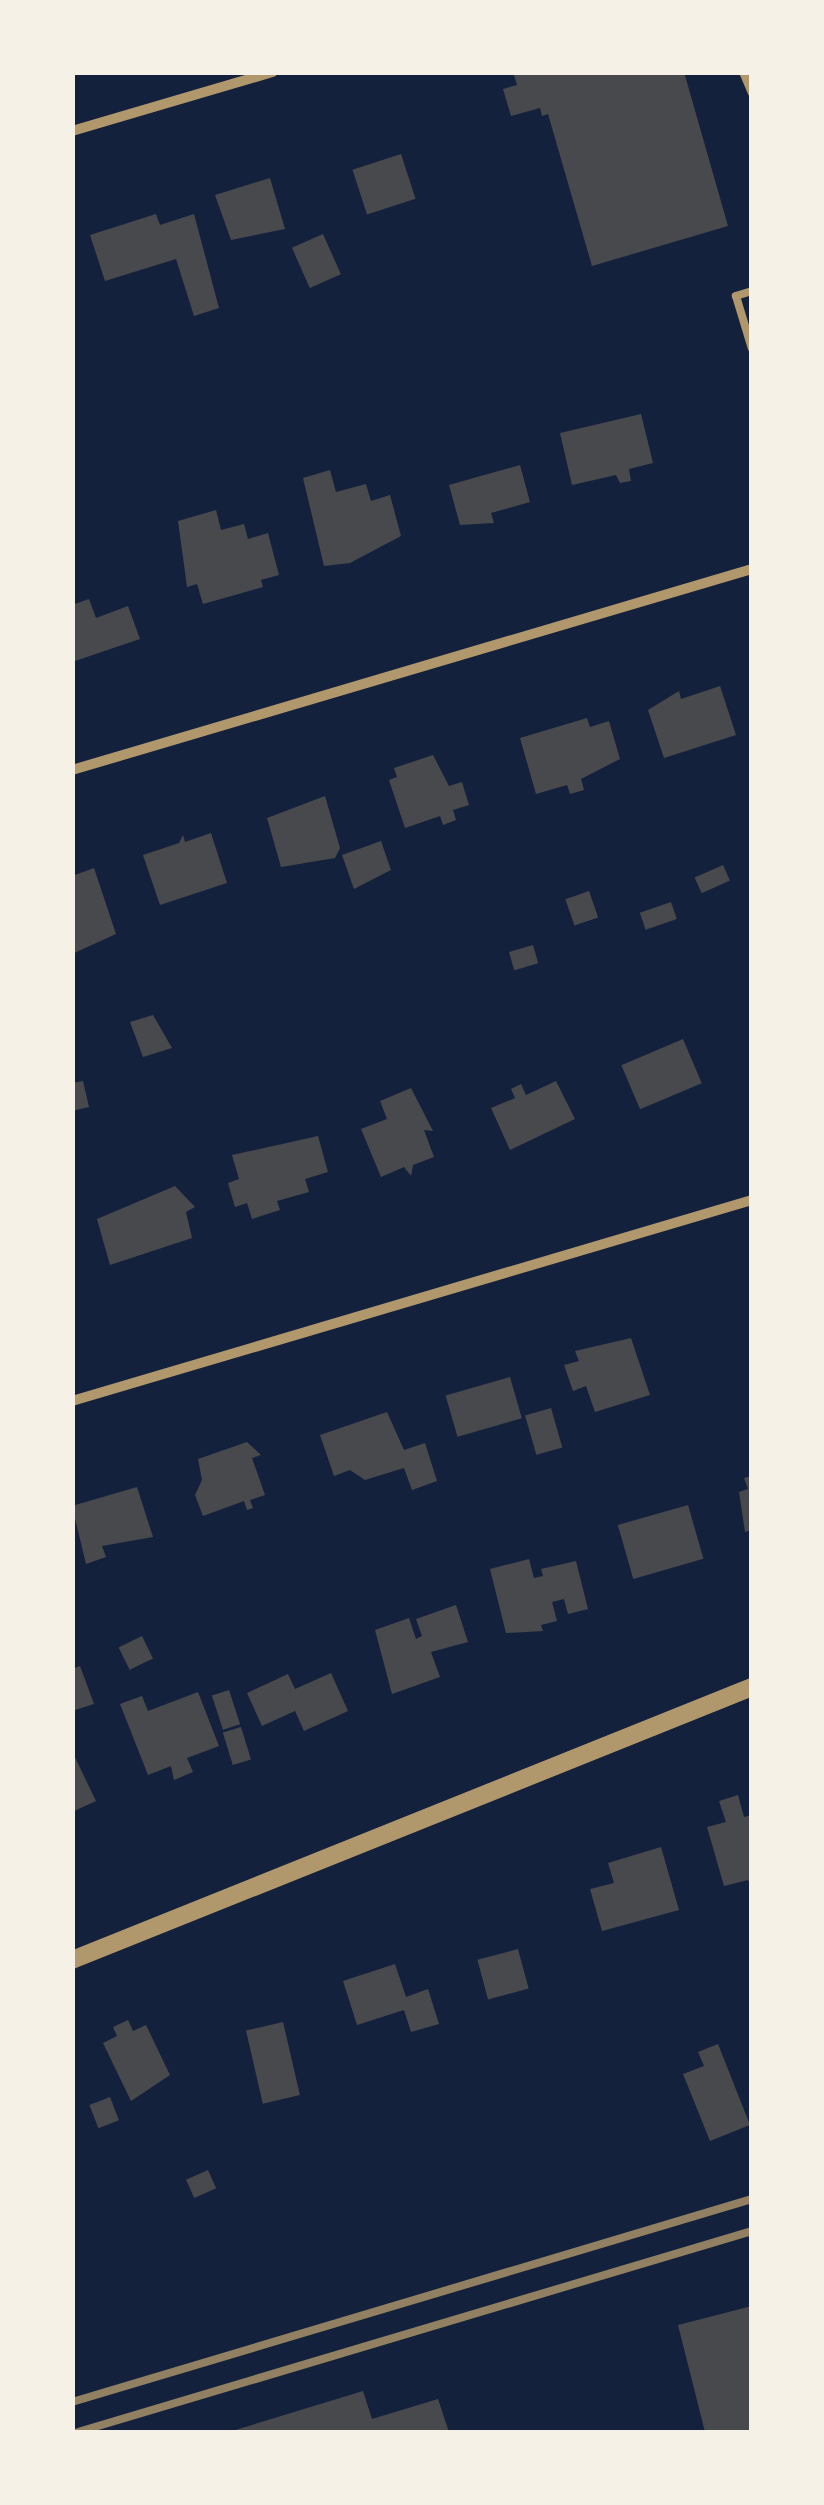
<!DOCTYPE html>
<style>
body{margin:0}
#map{position:relative;width:824px;height:2505px;overflow:hidden;background:#14213d;font-family:"IBM Plex Sans",sans-serif}
div>[style]{position:absolute}
.building>*{inset:0;background:#48494c;transform-origin:0 0}
.service>*{height:8px;margin:-4px;padding:0 4px;transform-origin:4px;border-radius:4px;background:#b1986c}
.minor>*{height:10px;margin:-5px;padding:0 5px;transform-origin:5px;border-radius:5px;background:#b1986c}
.tertiary>*{height:18px;margin:-9px;padding:0 9px;transform-origin:9px;border-radius:9px;background:#b1986c}
.rail>*{height:8px;margin:-4px;padding:0 4px;transform-origin:4px;border-radius:4px;background:#918062}
span{translate:-50% -50%;white-space:nowrap;text-align:center;line-height:1.15;-webkit-text-stroke:10px #f6f1e7;paint-order:stroke}
.frame{position:absolute;inset:0;border:75px solid #f6f1e7;pointer-events:none}
</style>
<div id="map">
<div class="building">
<div style="clip-path:polygon(513px 72px,684px 72px,728px 226px,592px 266px,548px 114px,542px 116px,540px 108px,511px 116px,503px 89px,517px 85px)"></div>
<div style="left:401px;top:154px;width:47px;height:51px;rotate:72deg"></div>
<div style="clip-path:polygon(270px 178px,285px 229px,231px 240px,215px 195px)"></div>
<div style="clip-path:polygon(156px 214px,160px 225px,194px 214px,219px 308px,194px 316px,176px 259px,105px 281px,90px 235px)"></div>
<div style="left:323px;top:234px;width:44px;height:34px;rotate:66deg"></div>
<div style="clip-path:polygon(641px 414px,653px 463px,629px 469px,631px 481px,620px 483px,616px 475px,572px 485px,560px 433px)"></div>
<div style="clip-path:polygon(520px 465px,530px 502px,491px 513px,494px 523px,460px 525px,449px 485px)"></div>
<div style="clip-path:polygon(330px 470px,336px 492px,366px 484px,371px 501px,390px 495px,401px 536px,350px 563px,324px 566px,303px 478px)"></div>
<div style="clip-path:polygon(216px 510px,221px 530px,244px 524px,248px 539px,268px 533px,279px 575px,261px 580px,263px 587px,203px 604px,197px 584px,187px 587px,178px 521px)"></div>
<div style="clip-path:polygon(89px 599px,96px 618px,128px 606px,140px 639px,72px 662px,72px 605px)"></div>
<div style="clip-path:polygon(720px 686px,736px 735px,664px 758px,648px 710px,679px 691px,681px 699px)"></div>
<div style="clip-path:polygon(587px 718px,590px 727px,609px 721px,620px 759px,581px 779px,584px 790px,570px 794px,567px 785px,536px 794px,520px 738px)"></div>
<div style="clip-path:polygon(433px 755px,449px 786px,462px 782px,469px 805px,453px 810px,456px 820px,443px 825px,440px 816px,405px 828px,389px 780px,397px 777px,394px 768px)"></div>
<div style="clip-path:polygon(325px 796px,340px 848px,335px 858px,281px 867px,267px 818px)"></div>
<div style="clip-path:polygon(211px 833px,227px 883px,160px 905px,143px 855px,179px 843px,183px 835px,185px 842px)"></div>
<div style="clip-path:polygon(381px 841px,391px 870px,354px 889px,342px 855px)"></div>
<div style="left:723px;top:865px;width:17px;height:31px;rotate:66deg"></div>
<div style="clip-path:polygon(94px 868px,116px 934px,72px 954px,72px 876px)"></div>
<div style="left:589px;top:891px;width:28px;height:25px;rotate:71deg"></div>
<div style="left:671px;top:902px;width:18px;height:33px;rotate:71deg"></div>
<div style="left:533px;top:945px;width:19px;height:25px;rotate:74deg"></div>
<div style="clip-path:polygon(153px 1015px,172px 1048px,143px 1057px,130px 1022px)"></div>
<div style="left:683px;top:1039px;width:48px;height:67px;rotate:67deg"></div>
<div style="clip-path:polygon(83px 1081px,89px 1107px,72px 1111px,72px 1083px)"></div>
<div style="clip-path:polygon(556px 1081px,575px 1119px,510px 1150px,491px 1108px,515px 1098px,511px 1089px,521px 1084px,526px 1095px)"></div>
<div style="clip-path:polygon(411px 1088px,433px 1131px,424px 1130px,434px 1157px,413px 1165px,411px 1176px,404px 1167px,381px 1177px,361px 1129px,387px 1119px,380px 1101px)"></div>
<div style="clip-path:polygon(318px 1136px,328px 1172px,305px 1179px,309px 1192px,277px 1201px,280px 1210px,252px 1219px,247px 1203px,235px 1207px,228px 1183px,239px 1179px,232px 1155px)"></div>
<div style="clip-path:polygon(175px 1186px,195px 1207px,186px 1212px,192px 1238px,110px 1265px,97px 1219px)"></div>
<div style="clip-path:polygon(631px 1338px,650px 1395px,595px 1412px,586px 1386px,573px 1391px,564px 1365px,579px 1361px,575px 1351px)"></div>
<div style="left:510px;top:1377px;width:43px;height:67px;rotate:74deg"></div>
<div style="left:551px;top:1408px;width:41px;height:27px;rotate:74deg"></div>
<div style="clip-path:polygon(387px 1412px,404px 1450px,425px 1443px,437px 1481px,412px 1490px,404px 1468px,365px 1480px,350px 1470px,334px 1476px,320px 1435px)"></div>
<div style="clip-path:polygon(247px 1442px,261px 1455px,252px 1458px,265px 1495px,250px 1500px,253px 1508px,247px 1510px,244px 1501px,203px 1516px,195px 1495px,202px 1480px,198px 1459px)"></div>
<div style="clip-path:polygon(752px 1476px,752px 1530px,745px 1532px,739px 1492px,748px 1489px,744px 1478px)"></div>
<div style="clip-path:polygon(137px 1487px,153px 1537px,102px 1546px,106px 1557px,86px 1564px,72px 1506px)"></div>
<div style="left:688px;top:1505px;width:56px;height:73px;rotate:74deg"></div>
<div style="clip-path:polygon(529px 1559px,534px 1578px,543px 1576px,541px 1569px,576px 1561px,588px 1609px,568px 1614px,564px 1599px,552px 1602px,557px 1621px,541px 1625px,543px 1631px,506px 1633px,490px 1569px)"></div>
<div style="clip-path:polygon(456px 1605px,468px 1642px,431px 1652px,440px 1677px,392px 1694px,375px 1630px,409px 1618px,416px 1639px,422px 1636px,416px 1619px)"></div>
<div style="left:142px;top:1636px;width:25px;height:26px;rotate:64deg"></div>
<div style="clip-path:polygon(80px 1666px,94px 1704px,72px 1711px,72px 1669px)"></div>
<div style="clip-path:polygon(331px 1673px,348px 1711px,304px 1731px,295px 1711px,262px 1726px,247px 1693px,288px 1674px,295px 1689px)"></div>
<div style="left:229px;top:1690px;width:36px;height:18px;rotate:72deg"></div>
<div style="clip-path:polygon(198px 1692px,219px 1746px,187px 1758px,193px 1772px,174px 1780px,171px 1766px,148px 1775px,120px 1704px,142px 1696px,148px 1711px)"></div>
<div style="left:241px;top:1727px;width:34px;height:19px;rotate:73deg"></div>
<div style="clip-path:polygon(72px 1751px,96px 1801px,72px 1812px)"></div>
<div style="clip-path:polygon(738px 1795px,744px 1817px,752px 1815px,752px 1888px,748px 1880px,724px 1886px,707px 1827px,726px 1822px,719px 1801px)"></div>
<div style="clip-path:polygon(661px 1847px,679px 1910px,602px 1931px,590px 1889px,614px 1883px,608px 1863px)"></div>
<div style="left:518px;top:1949px;width:41px;height:42px;rotate:75deg"></div>
<div style="clip-path:polygon(395px 1964px,406px 1997px,428px 1989px,439px 2024px,411px 2032px,404px 2010px,357px 2025px,343px 1981px)"></div>
<div style="clip-path:polygon(128px 2020px,133px 2031px,146px 2025px,170px 2075px,131px 2101px,103px 2043px,117px 2036px,113px 2027px)"></div>
<div style="left:283px;top:2022px;width:75px;height:38px;rotate:77deg"></div>
<div style="clip-path:polygon(718px 2044px,750px 2125px,710px 2141px,683px 2074px,704px 2066px,698px 2052px)"></div>
<div style="left:110px;top:2097px;width:25px;height:22px;rotate:69deg"></div>
<div style="left:208px;top:2170px;width:20px;height:24px;rotate:66deg"></div>
<div style="clip-path:polygon(752px 2306px,752px 2432px,705px 2432px,678px 2325px)"></div>
<div style="clip-path:polygon(363px 2391px,372px 2419px,438px 2399px,449px 2432px,229px 2432px)"></div>
</div>
<div class="service">
<div style="left:743px;top:72px;width:23px;rotate:67deg"></div>
<div style="left:752px;top:291px;width:17px;rotate:163deg"></div>
<div style="left:736px;top:296px;width:55px;rotate:73.2deg"></div>
</div>
<div class="minor">
<div style="left:72px;top:131px;width:209px;rotate:-16.4deg"></div>
<div style="left:72px;top:770px;width:709px;rotate:-16.47deg"></div>
<div style="left:72px;top:1401px;width:709px;rotate:-16.47deg"></div>
</div>
<div class="tertiary">
<div style="left:72px;top:1960px;width:733px;rotate:-21.87deg"></div>
</div>
<div class="rail">
<div style="left:72px;top:2402px;width:710px;rotate:-16.62deg"></div>
<div style="left:78px;top:2432px;width:703px;rotate:-16.61deg"></div>
</div>
<div class="frame"></div>
</div>
